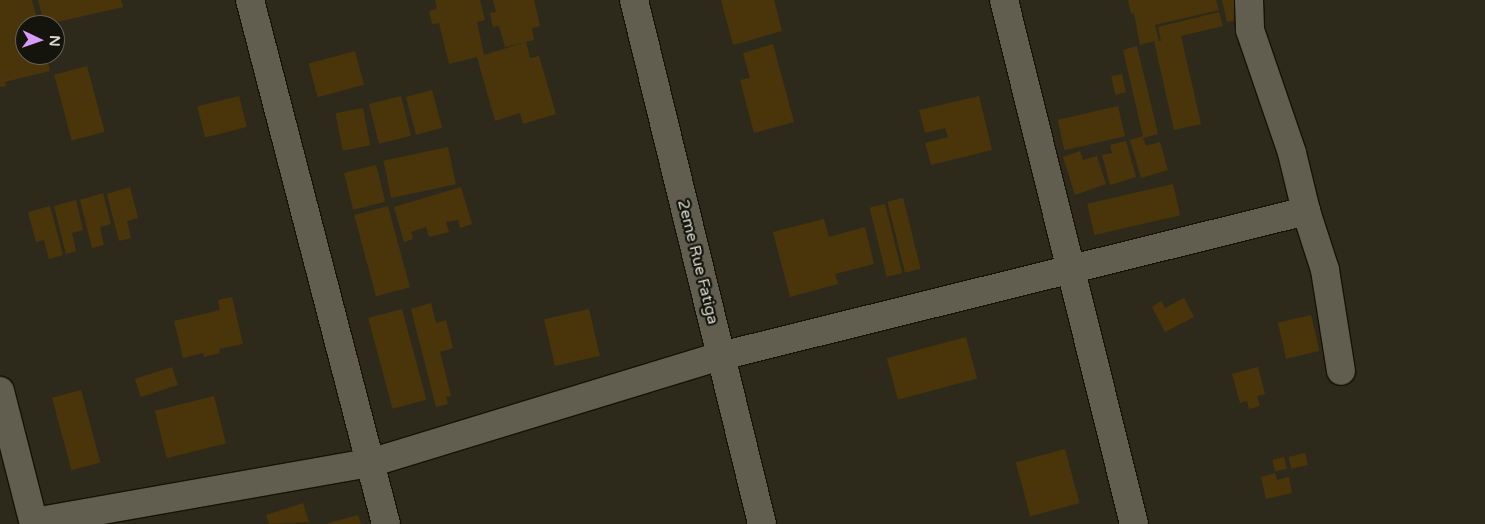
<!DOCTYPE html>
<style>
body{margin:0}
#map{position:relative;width:1485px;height:524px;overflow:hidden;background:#2d2a1c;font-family:"Varela Round",sans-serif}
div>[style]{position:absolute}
.building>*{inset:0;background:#4a350a;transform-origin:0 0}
.roads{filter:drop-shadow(1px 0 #151206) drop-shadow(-1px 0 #151206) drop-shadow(0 1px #151206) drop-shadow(0 -1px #151206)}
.minor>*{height:28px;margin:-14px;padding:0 14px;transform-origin:14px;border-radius:14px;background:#625e4f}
span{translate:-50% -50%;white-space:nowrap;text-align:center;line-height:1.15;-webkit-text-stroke:4.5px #14130c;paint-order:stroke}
.street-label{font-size:16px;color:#d8d7ce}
.north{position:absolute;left:15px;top:15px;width:50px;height:50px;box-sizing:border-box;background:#14130c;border:1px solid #62615a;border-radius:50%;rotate:93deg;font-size:14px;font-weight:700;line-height:20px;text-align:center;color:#d8d7ce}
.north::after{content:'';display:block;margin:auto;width:18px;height:22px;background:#d79bf9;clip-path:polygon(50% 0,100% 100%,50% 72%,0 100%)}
</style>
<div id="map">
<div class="building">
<div style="clip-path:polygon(0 0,32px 0,39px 25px,25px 25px,25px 55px,46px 55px,50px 71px,5px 82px,6px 86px,0 87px)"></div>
<div style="clip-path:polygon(38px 0,121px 0,123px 7px,44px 25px)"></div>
<div style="clip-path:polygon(435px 0,480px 0,485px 20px,477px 22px,484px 55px,526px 42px,530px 58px,539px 56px,556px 114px,523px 124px,520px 113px,495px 121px,477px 57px,449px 64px,439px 23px,432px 24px,429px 11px,437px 9px)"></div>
<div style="clip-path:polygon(493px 0,534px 0,540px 26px,532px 28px,534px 40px,505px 47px,499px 26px,493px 27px,490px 13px,496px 12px)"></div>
<div style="clip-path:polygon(721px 0,774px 0,782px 31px,733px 45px)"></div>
<div style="clip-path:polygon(1128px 0,1216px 0,1219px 10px,1155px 25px,1159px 41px,1161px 41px,1158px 27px,1219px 12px,1223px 26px,1181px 36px,1201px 124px,1174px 130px,1154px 41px,1140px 45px,1134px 13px,1131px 14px)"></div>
<div style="clip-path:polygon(1222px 0,1238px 0,1242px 19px,1227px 22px)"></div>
<div style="clip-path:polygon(773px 44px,794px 122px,754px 133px,740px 80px,750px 78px,743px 53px)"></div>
<div style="clip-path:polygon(1137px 46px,1158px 134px,1143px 138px,1146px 146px,1160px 142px,1168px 170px,1141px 178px,1130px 140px,1143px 136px,1123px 50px)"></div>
<div style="left:355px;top:51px;width:35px;height:48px;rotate:75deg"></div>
<div style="left:87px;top:66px;width:68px;height:34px;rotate:75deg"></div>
<div style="left:1122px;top:74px;width:19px;height:11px;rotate:78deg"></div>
<div style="left:432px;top:90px;width:39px;height:27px;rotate:75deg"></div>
<div style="left:239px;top:96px;width:32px;height:43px;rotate:76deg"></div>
<div style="left:401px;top:96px;width:41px;height:33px;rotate:76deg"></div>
<div style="clip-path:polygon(979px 96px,992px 150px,931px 165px,925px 143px,948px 137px,945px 128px,925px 133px,919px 110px)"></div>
<div style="left:1118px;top:106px;width:31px;height:62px;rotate:77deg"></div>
<div style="left:363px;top:108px;width:38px;height:28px;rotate:79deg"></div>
<div style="clip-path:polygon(1126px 141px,1136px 177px,1110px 185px,1102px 155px,1112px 153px,1110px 145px)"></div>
<div style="left:448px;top:147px;width:38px;height:66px;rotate:78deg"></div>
<div style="clip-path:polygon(1080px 151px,1083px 160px,1097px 156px,1106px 184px,1075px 195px,1063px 157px)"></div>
<div style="left:376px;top:165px;width:38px;height:33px;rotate:76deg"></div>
<div style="left:1173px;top:184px;width:32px;height:88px;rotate:77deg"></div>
<div style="clip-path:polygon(130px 187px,138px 218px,127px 221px,131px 238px,119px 241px,107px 194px)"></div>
<div style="clip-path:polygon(461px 187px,472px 224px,460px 228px,458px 220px,446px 222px,449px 232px,429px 237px,426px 227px,411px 232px,413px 239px,404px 242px,394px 207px)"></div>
<div style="clip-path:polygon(103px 193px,111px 224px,100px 227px,104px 245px,92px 248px,80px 200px)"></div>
<div style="left:903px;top:198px;width:73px;height:16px;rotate:76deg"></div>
<div style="clip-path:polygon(76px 200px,83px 230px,72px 233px,76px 251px,66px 254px,54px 206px)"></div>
<div style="left:885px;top:204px;width:71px;height:16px;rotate:76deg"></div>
<div style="clip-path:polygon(50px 206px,63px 255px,49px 259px,44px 240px,36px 242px,28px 212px)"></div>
<div style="left:388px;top:206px;width:84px;height:35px;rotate:75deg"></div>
<div style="clip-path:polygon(824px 219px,829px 237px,865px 227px,874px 264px,835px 274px,838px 284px,790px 297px,773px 232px)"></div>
<div style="clip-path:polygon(232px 297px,243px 344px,219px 349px,220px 353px,204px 357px,203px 353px,183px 358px,174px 321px,220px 310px,218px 300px)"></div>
<div style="clip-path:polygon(1184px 298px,1194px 317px,1165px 332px,1152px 307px,1161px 301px,1165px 308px)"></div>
<div style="clip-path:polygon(431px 303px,436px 323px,446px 320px,453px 348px,440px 352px,451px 396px,446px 397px,448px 404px,436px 407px,411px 309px)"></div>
<div style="left:402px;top:309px;width:94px;height:35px;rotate:75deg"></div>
<div style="left:589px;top:309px;width:48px;height:46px;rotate:77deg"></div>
<div style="left:1311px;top:315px;width:37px;height:34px;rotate:77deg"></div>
<div style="left:966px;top:337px;width:43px;height:82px;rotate:75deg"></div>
<div style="left:172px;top:367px;width:19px;height:39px;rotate:72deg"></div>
<div style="clip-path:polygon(1258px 367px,1265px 394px,1257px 396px,1260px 406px,1249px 409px,1247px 401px,1240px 403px,1232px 374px)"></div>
<div style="left:81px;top:390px;width:75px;height:30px;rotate:75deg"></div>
<div style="left:214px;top:396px;width:49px;height:61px;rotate:76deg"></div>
<div style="left:1065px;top:449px;width:56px;height:51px;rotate:75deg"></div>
<div style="left:1305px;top:453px;width:12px;height:17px;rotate:76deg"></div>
<div style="left:1284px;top:457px;width:12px;height:12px;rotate:76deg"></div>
<div style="clip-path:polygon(1275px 473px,1277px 480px,1289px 477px,1292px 493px,1266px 499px,1261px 477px)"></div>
<div style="clip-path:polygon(303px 503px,309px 522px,269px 524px,266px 515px)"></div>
<div style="clip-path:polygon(358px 515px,361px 524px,328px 524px,328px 523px)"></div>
</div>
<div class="roads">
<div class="minor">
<div style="left:250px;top:0;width:541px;rotate:75.45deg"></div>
<div style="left:634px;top:0;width:539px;rotate:76.27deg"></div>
<div style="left:1004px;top:0;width:540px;rotate:76.07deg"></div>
<div style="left:1249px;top:0;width:30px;rotate:88deg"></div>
<div style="left:1250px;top:30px;width:130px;rotate:71.1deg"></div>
<div style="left:1292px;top:153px;width:60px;rotate:76.4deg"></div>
<div style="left:1306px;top:211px;width:62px;rotate:72.1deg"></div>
<div style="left:1325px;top:270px;width:102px;rotate:81deg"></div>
<div style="left:0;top:391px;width:137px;rotate:75.7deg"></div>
<div style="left:34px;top:522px;width:341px;rotate:-10deg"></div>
<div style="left:370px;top:463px;width:367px;rotate:-17deg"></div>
<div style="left:721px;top:356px;width:603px;rotate:-13.92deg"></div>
</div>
</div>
<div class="street-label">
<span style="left:698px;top:262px;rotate:76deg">2eme Rue Fatiga</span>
</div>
<div class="north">N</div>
</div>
